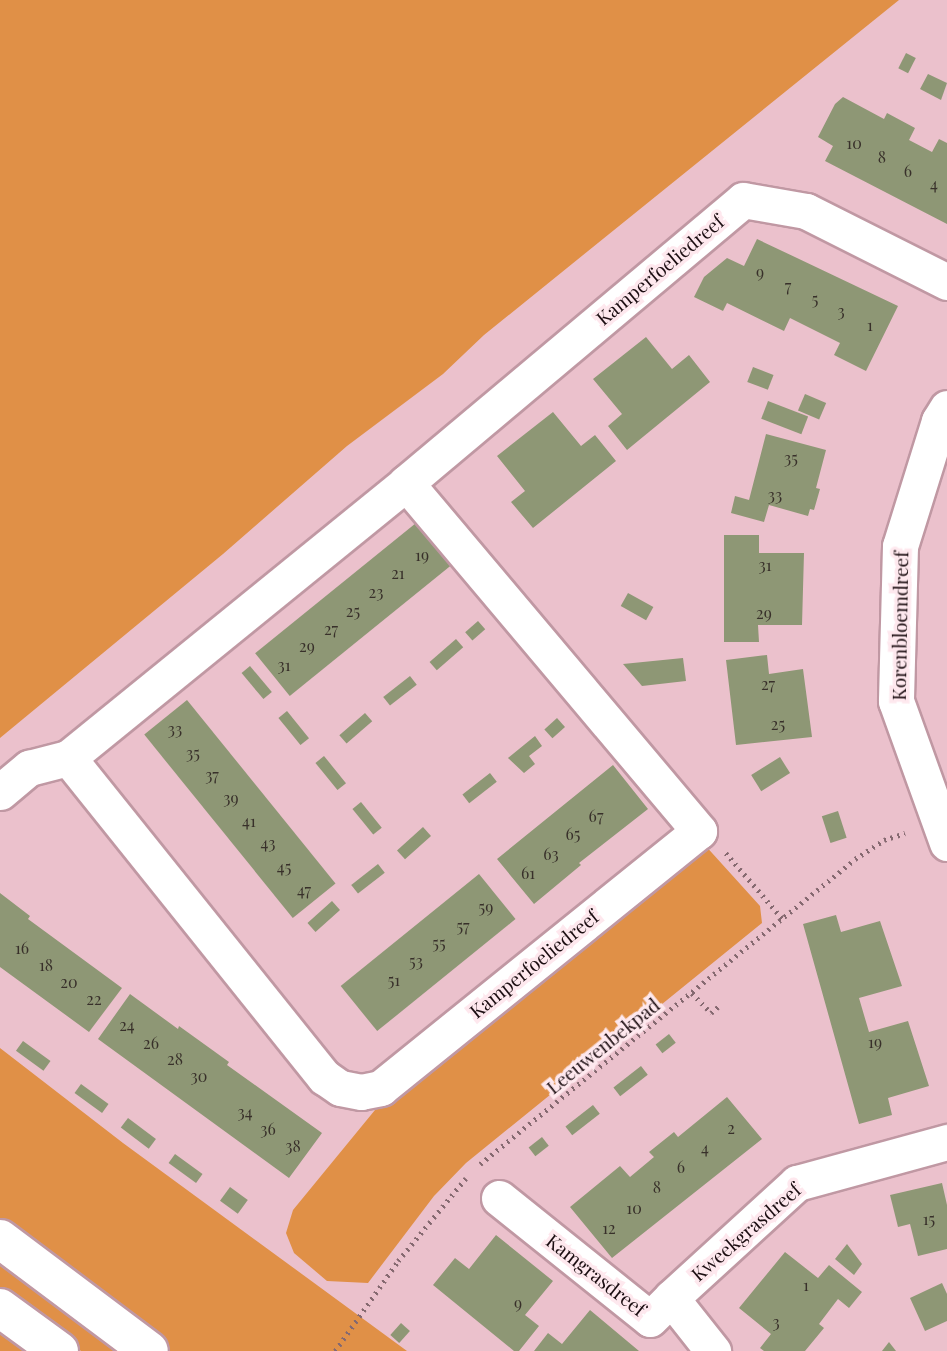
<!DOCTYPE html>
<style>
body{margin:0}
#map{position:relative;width:947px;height:1351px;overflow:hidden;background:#ebc1cc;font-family:"Playfair Display",serif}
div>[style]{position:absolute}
.green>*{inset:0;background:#e09047}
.building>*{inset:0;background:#8e9775;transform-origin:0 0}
.path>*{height:4.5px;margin-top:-2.25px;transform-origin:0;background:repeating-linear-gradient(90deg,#856970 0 2px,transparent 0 7px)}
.roads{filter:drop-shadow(2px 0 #c098a3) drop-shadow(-2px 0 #c098a3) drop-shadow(0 2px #c098a3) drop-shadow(0 -2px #c098a3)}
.street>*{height:35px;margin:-17.5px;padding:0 17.5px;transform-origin:17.5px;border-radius:17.5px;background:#fff}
.secondary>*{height:38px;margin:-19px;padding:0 19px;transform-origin:19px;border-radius:19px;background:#fff}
span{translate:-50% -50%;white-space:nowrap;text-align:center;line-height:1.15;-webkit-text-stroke:7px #fee8ee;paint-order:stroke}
.number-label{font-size:16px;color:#38302a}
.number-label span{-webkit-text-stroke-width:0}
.street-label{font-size:19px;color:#1b0d11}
</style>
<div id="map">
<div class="green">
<div style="clip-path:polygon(0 0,899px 0,484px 335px,443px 374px,347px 446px,223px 554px,0 738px)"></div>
<div style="clip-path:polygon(703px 843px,760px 906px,762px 923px,466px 1163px,434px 1196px,368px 1283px,327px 1281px,294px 1253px,286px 1233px,293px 1210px,375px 1110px)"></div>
<div style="clip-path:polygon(0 1048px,123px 1143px,407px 1351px,170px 1351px,0 1225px)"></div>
<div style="clip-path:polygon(0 1256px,124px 1351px,81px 1351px,0 1292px)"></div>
<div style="clip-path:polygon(0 1324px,37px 1351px,0 1351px)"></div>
</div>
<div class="building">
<div style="left:906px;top:53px;width:11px;height:17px;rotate:27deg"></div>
<div style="clip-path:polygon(928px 74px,947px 83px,941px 100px,920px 89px)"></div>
<div style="clip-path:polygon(843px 97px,884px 119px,887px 113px,915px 128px,909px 140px,932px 152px,939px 139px,947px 143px,947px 224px,825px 161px,833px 146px,818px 137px,835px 104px)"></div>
<div style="clip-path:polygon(757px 239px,898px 306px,866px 371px,834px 355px,840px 343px,790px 318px,784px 331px,727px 303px,723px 311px,694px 297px,704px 277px,727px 258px,744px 266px)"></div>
<div style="clip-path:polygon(646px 337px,672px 369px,689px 355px,710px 382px,627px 450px,608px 426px,622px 414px,593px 379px)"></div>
<div style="left:753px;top:367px;width:22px;height:16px;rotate:21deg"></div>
<div style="left:805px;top:394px;width:23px;height:18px;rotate:23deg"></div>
<div style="left:768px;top:401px;width:43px;height:19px;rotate:21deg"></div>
<div style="clip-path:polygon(553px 412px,581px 446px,595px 435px,616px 461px,533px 528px,511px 502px,525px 491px,497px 456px)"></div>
<div style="clip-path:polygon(766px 434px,826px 450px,816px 488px,820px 489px,814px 510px,810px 509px,808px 516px,769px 505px,764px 522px,731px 513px,735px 496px,749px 500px)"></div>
<div style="left:416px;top:523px;width:55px;height:207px;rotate:51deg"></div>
<div style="clip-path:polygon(724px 535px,759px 535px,759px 553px,804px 553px,802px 625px,758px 625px,759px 642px,724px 642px)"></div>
<div style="left:628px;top:593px;width:29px;height:15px;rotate:29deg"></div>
<div style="left:478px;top:621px;width:11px;height:17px;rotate:49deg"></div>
<div style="left:456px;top:639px;width:11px;height:35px;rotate:49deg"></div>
<div style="clip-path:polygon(767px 655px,769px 674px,803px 669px,812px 737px,736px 745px,726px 660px)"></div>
<div style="clip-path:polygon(683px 658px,686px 681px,642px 686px,623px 664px)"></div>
<div style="left:250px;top:666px;width:34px;height:11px;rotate:50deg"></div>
<div style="left:410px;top:676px;width:11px;height:34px;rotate:52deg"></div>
<div style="left:187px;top:700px;width:236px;height:55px;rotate:51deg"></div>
<div style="left:287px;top:711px;width:35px;height:11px;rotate:51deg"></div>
<div style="left:365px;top:713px;width:11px;height:34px;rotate:49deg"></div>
<div style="left:557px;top:718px;width:12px;height:17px;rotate:48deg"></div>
<div style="clip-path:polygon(535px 736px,542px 746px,529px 756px,535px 764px,524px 773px,508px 758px)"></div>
<div style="left:324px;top:756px;width:35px;height:11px;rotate:51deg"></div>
<div style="left:780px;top:757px;width:19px;height:34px;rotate:58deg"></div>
<div style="clip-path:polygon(613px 765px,648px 809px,579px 863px,581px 865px,534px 904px,497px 859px)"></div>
<div style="left:490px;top:773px;width:11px;height:35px;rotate:52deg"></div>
<div style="left:361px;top:802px;width:33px;height:11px;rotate:51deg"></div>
<div style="left:838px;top:811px;width:28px;height:17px;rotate:72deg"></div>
<div style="left:423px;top:827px;width:12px;height:35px;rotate:48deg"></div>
<div style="left:378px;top:864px;width:11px;height:34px;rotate:52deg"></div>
<div style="left:479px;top:874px;width:58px;height:178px;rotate:51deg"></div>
<div style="clip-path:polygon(0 893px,30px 916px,28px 919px,122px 988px,89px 1032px,0 967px)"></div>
<div style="left:332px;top:901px;width:12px;height:33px;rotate:48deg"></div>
<div style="clip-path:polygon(836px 915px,841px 932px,880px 921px,902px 986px,859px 998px,869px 1032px,908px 1021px,929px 1086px,888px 1098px,892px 1115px,859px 1124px,803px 924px)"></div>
<div style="clip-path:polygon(130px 994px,178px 1029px,179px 1026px,229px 1062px,227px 1065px,322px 1133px,289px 1178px,98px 1039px)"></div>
<div style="left:669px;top:1034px;width:11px;height:17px;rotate:52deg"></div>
<div style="left:23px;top:1041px;width:34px;height:12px;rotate:36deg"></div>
<div style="left:641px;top:1066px;width:11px;height:35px;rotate:52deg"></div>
<div style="left:81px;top:1084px;width:34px;height:11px;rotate:36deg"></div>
<div style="clip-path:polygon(727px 1097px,762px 1139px,612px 1258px,570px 1207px,620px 1166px,630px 1177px,654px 1157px,649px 1152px,674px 1132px,678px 1137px)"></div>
<div style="left:593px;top:1105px;width:11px;height:35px;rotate:52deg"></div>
<div style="left:128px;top:1118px;width:35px;height:12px;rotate:37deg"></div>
<div style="left:542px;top:1137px;width:11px;height:17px;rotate:52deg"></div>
<div style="left:175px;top:1154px;width:34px;height:11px;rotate:36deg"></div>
<div style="clip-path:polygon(942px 1183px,947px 1205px,947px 1249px,918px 1256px,910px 1224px,898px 1227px,890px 1195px)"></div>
<div style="left:230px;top:1187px;width:22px;height:17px;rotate:36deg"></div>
<div style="clip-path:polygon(496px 1235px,553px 1281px,525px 1315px,539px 1326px,519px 1351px,514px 1351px,433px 1285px,455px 1258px,469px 1269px)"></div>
<div style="clip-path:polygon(847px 1244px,862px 1264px,854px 1275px,835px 1259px)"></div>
<div style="clip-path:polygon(785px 1252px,818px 1278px,829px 1265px,862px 1292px,849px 1308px,838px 1299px,819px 1324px,824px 1328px,805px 1351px,764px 1351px,760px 1348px,771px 1334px,739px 1308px)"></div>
<div style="clip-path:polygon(942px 1283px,947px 1294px,947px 1321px,925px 1331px,910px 1298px)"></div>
<div style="clip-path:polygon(590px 1310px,639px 1351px,534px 1351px,548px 1333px,562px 1344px)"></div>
<div style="left:401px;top:1323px;width:12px;height:16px;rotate:42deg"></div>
<div style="clip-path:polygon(889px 1342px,896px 1351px,882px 1351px)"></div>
</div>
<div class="path">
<div style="left:726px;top:853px;width:87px;rotate:49.2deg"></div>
<div style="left:692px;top:993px;width:28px;rotate:46deg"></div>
<div style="left:711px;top:1013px;width:11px;rotate:-41deg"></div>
<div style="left:480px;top:1164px;width:483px;rotate:-39.1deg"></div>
<div style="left:855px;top:859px;width:35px;rotate:-33deg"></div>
<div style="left:884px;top:840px;width:22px;rotate:-18deg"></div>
<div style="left:335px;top:1351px;width:110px;rotate:-55deg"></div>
<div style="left:398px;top:1261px;width:107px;rotate:-50.7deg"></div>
</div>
<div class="roads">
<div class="street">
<div style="left:947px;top:408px;width:15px;rotate:122deg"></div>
<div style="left:939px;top:421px;width:131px;rotate:107.3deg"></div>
<div style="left:900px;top:546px;width:155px;rotate:91.5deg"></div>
<div style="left:896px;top:701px;width:151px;rotate:70.2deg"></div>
<div style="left:406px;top:483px;width:455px;rotate:49.9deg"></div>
<div style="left:699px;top:831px;width:409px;rotate:141.1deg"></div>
<div style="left:381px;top:1088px;width:20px;rotate:169deg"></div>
<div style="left:361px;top:1092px;width:21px;rotate:-169deg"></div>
<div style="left:340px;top:1088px;width:19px;rotate:-145deg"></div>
<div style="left:324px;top:1077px;width:409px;rotate:-128.7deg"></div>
<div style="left:68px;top:758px;width:436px;rotate:-39.1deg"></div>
<div style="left:406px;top:483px;width:440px;rotate:-40deg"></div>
<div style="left:743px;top:200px;width:64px;rotate:9.9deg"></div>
<div style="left:806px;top:211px;width:158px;rotate:26.7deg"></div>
<div style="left:0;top:792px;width:38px;rotate:-40deg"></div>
<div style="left:29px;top:768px;width:40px;rotate:-14.4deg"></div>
<div style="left:499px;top:1198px;width:193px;rotate:38.7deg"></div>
<div style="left:650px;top:1319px;width:30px;rotate:-45deg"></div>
<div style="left:671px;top:1298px;width:68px;rotate:51.6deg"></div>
<div style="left:671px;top:1298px;width:171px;rotate:-42.4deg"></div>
<div style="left:797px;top:1183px;width:156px;rotate:-15.3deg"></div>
</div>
<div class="secondary">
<div style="left:0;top:1239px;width:186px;rotate:36.9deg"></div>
<div style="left:0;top:1308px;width:73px;rotate:36.1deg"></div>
</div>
</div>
<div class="number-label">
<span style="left:854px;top:143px">10</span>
<span style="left:882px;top:157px">8</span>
<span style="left:908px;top:171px">6</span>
<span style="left:934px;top:184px">4</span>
<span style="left:760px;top:272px">9</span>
<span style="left:788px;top:286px">7</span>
<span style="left:815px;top:299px">5</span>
<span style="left:841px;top:311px">3</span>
<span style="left:870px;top:325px">1</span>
<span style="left:791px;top:458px">35</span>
<span style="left:775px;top:495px">33</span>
<span style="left:422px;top:555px">19</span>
<span style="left:765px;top:565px">31</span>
<span style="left:398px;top:573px">21</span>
<span style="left:376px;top:592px">23</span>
<span style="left:353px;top:611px">25</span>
<span style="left:764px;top:613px">29</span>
<span style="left:331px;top:629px">27</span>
<span style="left:307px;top:646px">29</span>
<span style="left:284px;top:665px">31</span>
<span style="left:768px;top:684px">27</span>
<span style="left:778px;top:724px">25</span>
<span style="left:175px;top:729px">33</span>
<span style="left:193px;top:753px">35</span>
<span style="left:212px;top:775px">37</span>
<span style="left:231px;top:798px">39</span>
<span style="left:596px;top:816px">67</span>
<span style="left:249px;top:821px">41</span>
<span style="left:573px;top:834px">65</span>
<span style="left:268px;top:843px">43</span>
<span style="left:551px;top:854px">63</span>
<span style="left:284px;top:867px">45</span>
<span style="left:528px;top:873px">61</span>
<span style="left:304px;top:890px">47</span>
<span style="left:486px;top:907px">59</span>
<span style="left:463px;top:926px">57</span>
<span style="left:439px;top:943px">55</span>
<span style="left:22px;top:948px">16</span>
<span style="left:416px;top:961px">53</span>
<span style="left:46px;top:965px">18</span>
<span style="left:394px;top:980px">51</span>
<span style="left:69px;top:982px">20</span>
<span style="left:94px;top:999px">22</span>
<span style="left:127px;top:1025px">24</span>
<span style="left:875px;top:1042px">19</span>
<span style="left:151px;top:1043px">26</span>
<span style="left:175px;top:1059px">28</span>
<span style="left:199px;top:1076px">30</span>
<span style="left:245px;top:1112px">34</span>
<span style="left:731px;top:1128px">2</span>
<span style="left:268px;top:1129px">36</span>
<span style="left:293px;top:1146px">38</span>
<span style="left:705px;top:1148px">4</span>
<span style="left:681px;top:1167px">6</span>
<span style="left:657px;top:1187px">8</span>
<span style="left:634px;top:1208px">10</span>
<span style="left:929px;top:1219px">15</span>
<span style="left:609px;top:1228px">12</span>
<span style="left:806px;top:1285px">1</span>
<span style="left:518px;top:1303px">9</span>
<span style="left:776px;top:1322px">3</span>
</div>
<div class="street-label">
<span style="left:660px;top:270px;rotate:-40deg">Kamperfoeliedreef</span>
<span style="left:900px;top:626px;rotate:-89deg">Korenbloemdreef</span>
<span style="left:534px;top:964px;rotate:-39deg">Kamperfoeliedreef</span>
<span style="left:603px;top:1046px;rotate:-39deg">Leeuwenbekpad</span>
<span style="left:746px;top:1232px;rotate:-41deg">Kweekgrasdreef</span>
<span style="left:596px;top:1275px;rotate:38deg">Kamgrasdreef</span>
</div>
</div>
